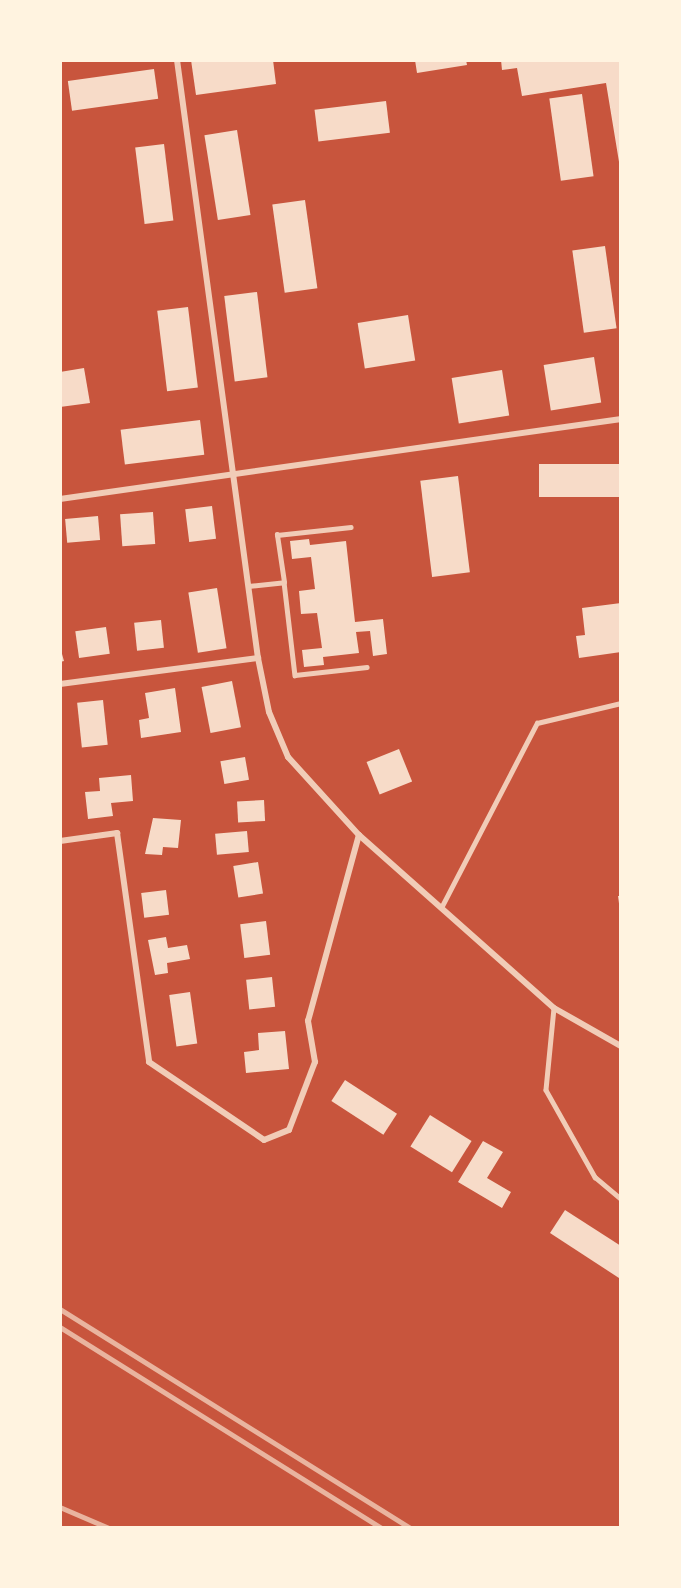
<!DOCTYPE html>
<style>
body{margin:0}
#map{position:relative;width:681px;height:1588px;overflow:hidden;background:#c8553d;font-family:Inter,sans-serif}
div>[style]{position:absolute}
.building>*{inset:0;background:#f7dbc8;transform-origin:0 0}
.service>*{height:4.5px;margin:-2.25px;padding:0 2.25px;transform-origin:2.25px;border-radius:2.25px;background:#f1ccb7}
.minor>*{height:6px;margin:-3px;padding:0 3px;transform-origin:3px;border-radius:3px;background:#f1ccb7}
.rail>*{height:4.5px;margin:-2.25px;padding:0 2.25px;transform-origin:2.25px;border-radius:2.25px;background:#e9b49f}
span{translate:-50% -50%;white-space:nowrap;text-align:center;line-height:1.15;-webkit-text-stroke:6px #fff3e0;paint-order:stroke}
.frame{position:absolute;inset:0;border:62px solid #fff3e0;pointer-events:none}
</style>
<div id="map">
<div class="building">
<div style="clip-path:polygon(191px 60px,273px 60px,276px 84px,196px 95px)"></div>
<div style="clip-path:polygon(415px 60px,466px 60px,467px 65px,417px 73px)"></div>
<div style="clip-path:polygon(501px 60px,621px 60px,621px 174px,606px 83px,522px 96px,517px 68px,502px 70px)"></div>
<div style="left:154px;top:69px;width:30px;height:87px;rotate:82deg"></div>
<div style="left:582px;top:94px;width:83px;height:33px;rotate:82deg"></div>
<div style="left:386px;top:101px;width:32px;height:72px;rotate:83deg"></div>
<div style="left:237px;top:130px;width:86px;height:33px;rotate:81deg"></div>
<div style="left:164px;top:144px;width:77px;height:29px;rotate:83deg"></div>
<div style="left:305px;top:200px;width:89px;height:33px;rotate:82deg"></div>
<div style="left:605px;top:246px;width:83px;height:33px;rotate:82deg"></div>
<div style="left:257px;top:292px;width:86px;height:33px;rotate:83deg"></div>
<div style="left:188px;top:307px;width:81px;height:31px;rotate:83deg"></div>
<div style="left:408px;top:315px;width:46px;height:51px;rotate:81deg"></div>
<div style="left:594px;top:357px;width:46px;height:51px;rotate:81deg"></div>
<div style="clip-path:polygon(84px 368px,90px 403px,60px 407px,60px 372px)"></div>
<div style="left:502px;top:370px;width:46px;height:51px;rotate:81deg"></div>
<div style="left:200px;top:420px;width:35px;height:80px;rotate:83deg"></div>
<div style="left:621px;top:464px;width:33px;height:82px;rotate:90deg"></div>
<div style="left:458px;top:476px;width:97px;height:38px;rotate:83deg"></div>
<div style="left:212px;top:506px;width:33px;height:27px;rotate:83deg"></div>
<div style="left:153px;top:512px;width:32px;height:33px;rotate:86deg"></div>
<div style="left:98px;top:516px;width:24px;height:33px;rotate:85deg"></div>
<div style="clip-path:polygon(309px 539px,310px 545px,346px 541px,355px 622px,383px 619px,387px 654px,373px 656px,370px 631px,356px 632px,359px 653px,323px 657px,324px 665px,304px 667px,302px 650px,322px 648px,317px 613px,301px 614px,299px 591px,315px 589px,311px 557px,292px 559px,290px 541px)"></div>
<div style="left:217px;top:588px;width:61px;height:29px;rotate:81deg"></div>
<div style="clip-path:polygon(621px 603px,621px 652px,579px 658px,576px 636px,585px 635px,582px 608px)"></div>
<div style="left:161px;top:620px;width:28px;height:27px;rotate:84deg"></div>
<div style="left:106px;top:627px;width:27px;height:31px;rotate:82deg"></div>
<div style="clip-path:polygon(60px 647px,64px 661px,60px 662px)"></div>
<div style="left:232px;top:681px;width:47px;height:31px;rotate:79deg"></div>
<div style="clip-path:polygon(175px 688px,181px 732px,141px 738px,139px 720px,149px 718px,145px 693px)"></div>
<div style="left:103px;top:700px;width:45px;height:26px;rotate:84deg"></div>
<div style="left:399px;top:749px;width:35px;height:35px;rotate:68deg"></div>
<div style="left:245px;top:757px;width:23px;height:25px;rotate:80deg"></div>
<div style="clip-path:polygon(131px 775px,133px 801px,111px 803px,113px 816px,88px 819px,85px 792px,100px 791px,99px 778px)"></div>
<div style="left:264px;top:800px;width:21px;height:27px;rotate:87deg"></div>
<div style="clip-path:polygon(153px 818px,181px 820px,178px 848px,163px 847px,162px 855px,145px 854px)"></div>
<div style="left:247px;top:831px;width:21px;height:32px;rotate:85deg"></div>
<div style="left:258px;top:862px;width:32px;height:25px;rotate:81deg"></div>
<div style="left:166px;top:890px;width:25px;height:25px;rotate:83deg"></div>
<div style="clip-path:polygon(618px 896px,621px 896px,621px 911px,620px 911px)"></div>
<div style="left:266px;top:921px;width:34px;height:26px;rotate:83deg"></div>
<div style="clip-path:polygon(166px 937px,168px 948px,187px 945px,190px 959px,167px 963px,168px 973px,155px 975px,148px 940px)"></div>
<div style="left:272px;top:977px;width:30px;height:26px;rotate:84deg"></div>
<div style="left:190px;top:992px;width:52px;height:21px;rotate:82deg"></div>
<div style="clip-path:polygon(285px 1031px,289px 1069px,246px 1073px,244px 1052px,259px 1050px,258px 1033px)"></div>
<div style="left:345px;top:1080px;width:62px;height:25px;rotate:33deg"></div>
<div style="left:430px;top:1115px;width:49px;height:37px;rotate:32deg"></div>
<div style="clip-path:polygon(483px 1141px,503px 1152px,487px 1178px,511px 1192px,502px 1208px,458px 1182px)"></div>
<div style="clip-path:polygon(565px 1210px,621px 1246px,619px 1278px,550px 1233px)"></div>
</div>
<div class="service">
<div style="left:284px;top:582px;width:48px;rotate:-98.5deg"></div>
<div style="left:277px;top:535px;width:74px;rotate:-6.2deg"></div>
<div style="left:248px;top:586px;width:36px;rotate:-6deg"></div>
<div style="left:284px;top:582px;width:94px;rotate:83.3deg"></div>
<div style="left:295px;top:675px;width:72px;rotate:-6.3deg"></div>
<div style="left:442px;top:906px;width:206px;rotate:-62.6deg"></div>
<div style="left:537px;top:723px;width:86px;rotate:-13.4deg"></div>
<div style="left:554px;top:1008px;width:82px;rotate:95.6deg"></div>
<div style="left:546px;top:1090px;width:100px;rotate:60.6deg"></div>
<div style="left:595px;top:1177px;width:34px;rotate:40deg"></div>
</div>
<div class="minor">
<div style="left:177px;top:60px;width:603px;rotate:82.29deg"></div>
<div style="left:258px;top:658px;width:55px;rotate:78.5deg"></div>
<div style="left:269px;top:712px;width:49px;rotate:67.1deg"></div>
<div style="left:288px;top:757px;width:105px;rotate:47.7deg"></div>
<div style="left:359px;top:835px;width:261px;rotate:41.6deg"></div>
<div style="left:554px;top:1008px;width:77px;rotate:29.6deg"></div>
<div style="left:60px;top:499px;width:567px;rotate:-8.12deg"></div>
<div style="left:60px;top:684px;width:200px;rotate:-7.5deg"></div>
<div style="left:60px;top:841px;width:58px;rotate:-8deg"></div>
<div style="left:117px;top:833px;width:231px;rotate:82deg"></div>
<div style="left:149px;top:1062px;width:139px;rotate:34.1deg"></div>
<div style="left:264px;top:1140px;width:27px;rotate:-22deg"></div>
<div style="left:289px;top:1130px;width:73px;rotate:-69.1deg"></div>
<div style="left:315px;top:1062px;width:42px;rotate:-99.7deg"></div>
<div style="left:308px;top:1021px;width:193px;rotate:-74.7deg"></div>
</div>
<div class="rail">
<div style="left:60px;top:1309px;width:414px;rotate:32deg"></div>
<div style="left:60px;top:1327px;width:380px;rotate:32deg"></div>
<div style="left:60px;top:1507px;width:53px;rotate:23.2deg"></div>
</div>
<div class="frame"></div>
</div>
